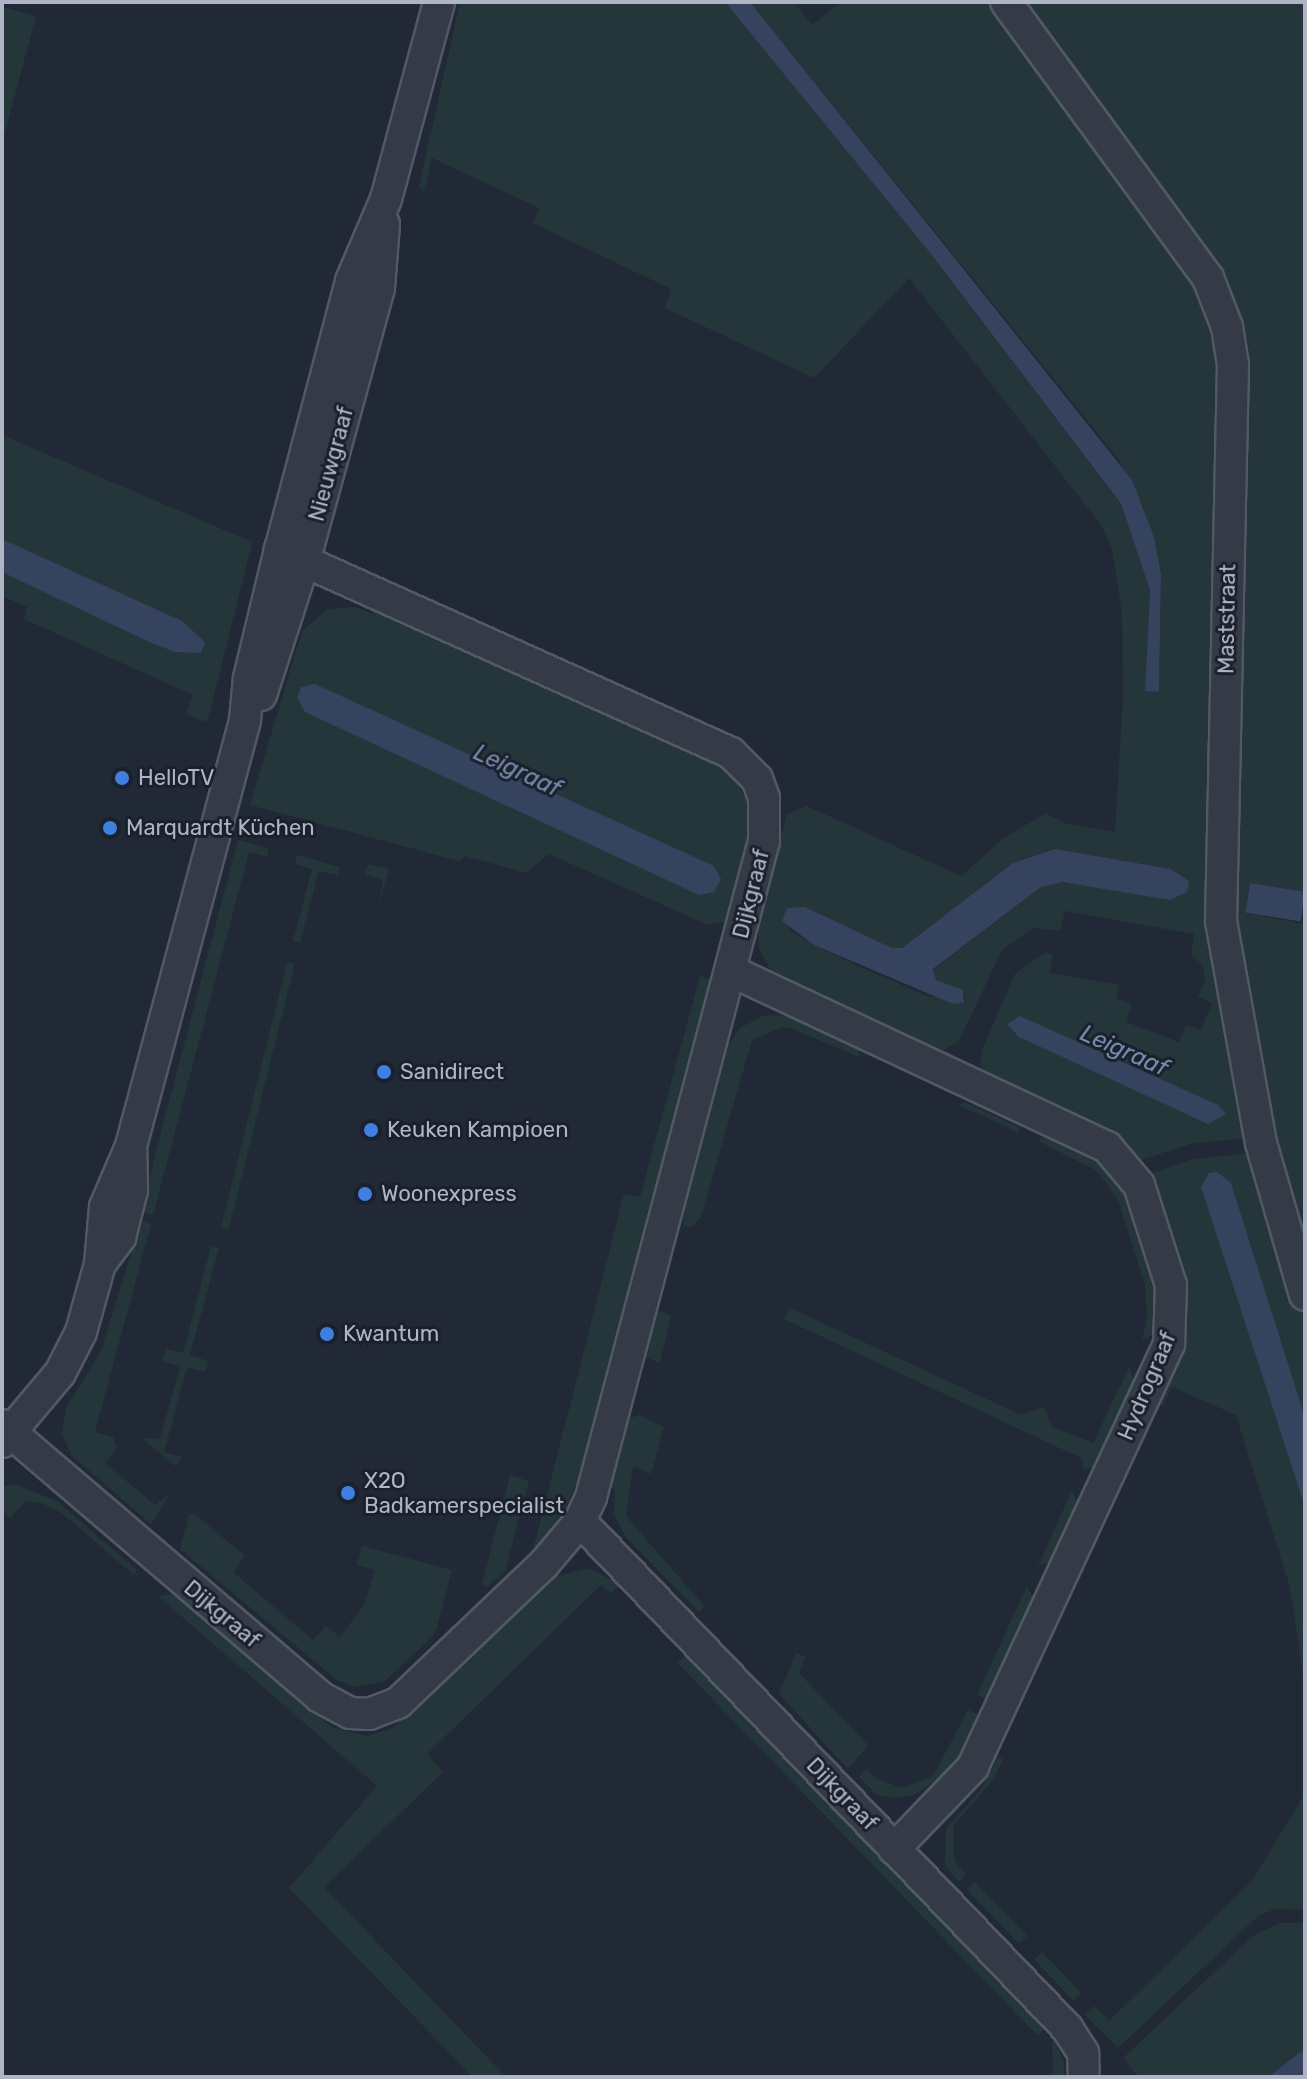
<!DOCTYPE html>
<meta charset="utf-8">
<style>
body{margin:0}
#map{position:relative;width:1307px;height:2079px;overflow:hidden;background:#212937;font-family:Rubik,sans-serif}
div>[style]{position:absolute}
.green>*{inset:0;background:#243639;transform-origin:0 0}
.water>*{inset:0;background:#35435e;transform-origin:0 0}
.roads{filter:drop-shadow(2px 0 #525865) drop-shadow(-2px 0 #525865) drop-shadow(0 2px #525865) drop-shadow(0 -2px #525865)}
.minor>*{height:30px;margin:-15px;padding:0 15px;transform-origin:15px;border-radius:15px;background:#343b47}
.dots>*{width:22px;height:22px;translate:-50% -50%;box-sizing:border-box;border:4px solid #1a202c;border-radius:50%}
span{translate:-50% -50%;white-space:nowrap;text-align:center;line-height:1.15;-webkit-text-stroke:6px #1a202c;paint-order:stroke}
.street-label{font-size:22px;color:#afb5c4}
.poi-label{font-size:22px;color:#afb5c4}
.left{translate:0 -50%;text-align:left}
.water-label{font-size:24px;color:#778aac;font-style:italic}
.frame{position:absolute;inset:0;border:4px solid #afb5c4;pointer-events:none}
</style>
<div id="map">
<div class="green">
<div style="clip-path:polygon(evenodd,460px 2px,725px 2px,931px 254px,1121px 505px,1150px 590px,1145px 691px,1159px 692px,1161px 574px,1144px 509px,1119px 460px,750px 2px,794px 2px,812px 25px,841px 2px,999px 2px,1189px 261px,1223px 353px,1215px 787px,1246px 1138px,1190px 1144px,1141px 1160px,1117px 1140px,990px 1078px,980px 1065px,982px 1050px,1015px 974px,1044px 953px,1053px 954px,1050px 973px,1119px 985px,1116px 998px,1132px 1004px,1126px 1022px,1179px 1042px,1186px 1025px,1201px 1030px,1212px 1003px,1198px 997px,1205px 980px,1203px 966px,1191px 955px,1194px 934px,1065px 911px,1060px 931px,1033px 928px,1002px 950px,959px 1041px,941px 1052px,770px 969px,759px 949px,758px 925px,787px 814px,807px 806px,961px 876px,1004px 838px,1046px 813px,1064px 823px,1115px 832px,1123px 698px,1122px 613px,1112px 549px,1101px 525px,909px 278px,814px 378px,665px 308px,671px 289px,533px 223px,539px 208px,432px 158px,424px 192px,419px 186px,460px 2px,1055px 849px,1171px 869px,1188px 881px,1187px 892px,1056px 882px,1041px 887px,933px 970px,936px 980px,966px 996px,964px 1002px,927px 996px,858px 966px,814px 945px,790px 930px,786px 923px,790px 909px,805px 907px,892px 948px,902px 948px,1013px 863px,1055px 849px)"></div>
<div style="clip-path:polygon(1016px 2px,1305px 2px,1305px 892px,1250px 883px,1245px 913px,1305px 924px,1305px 1276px,1232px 959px,1239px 353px)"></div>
<div style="clip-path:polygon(2px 7px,36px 16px,2px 144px)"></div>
<div style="clip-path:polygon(2px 435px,252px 542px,207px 722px,186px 714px,193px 695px,24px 619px,27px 607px,2px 596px,2px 566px,189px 653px,198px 652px,205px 642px,182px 621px,39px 556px,2px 546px)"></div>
<div style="clip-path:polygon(377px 606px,726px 769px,748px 801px,752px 832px,728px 921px,708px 925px,549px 854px,526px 873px,465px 856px,459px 861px,250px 805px,302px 631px,328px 609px,355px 607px,373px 614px)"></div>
<div style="clip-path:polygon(238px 840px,269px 848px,267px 857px,249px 852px,153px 1215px,143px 1212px,155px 1155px)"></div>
<div style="clip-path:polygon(297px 855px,340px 867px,338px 875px,319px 871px,300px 943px,293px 941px,312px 869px,295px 864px)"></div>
<div style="clip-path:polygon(368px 864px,389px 869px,378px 908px,383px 880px,365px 874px)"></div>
<div style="left:287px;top:962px;width:8px;height:274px;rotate:14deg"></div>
<div style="clip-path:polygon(700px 976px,713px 980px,584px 1467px,565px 1509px,532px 1554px,624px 1194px,640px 1197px)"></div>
<div style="clip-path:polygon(765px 1015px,795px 1016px,857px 1046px,861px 1058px,793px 1029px,783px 1027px,752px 1040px,701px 1217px,691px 1227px,684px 1226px,681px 1208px,723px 1053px,740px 1028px)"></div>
<div style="clip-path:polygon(964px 1102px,1019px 1127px,1019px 1133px,959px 1105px)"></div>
<div style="clip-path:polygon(1047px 1133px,1102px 1160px,1125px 1187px,1157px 1282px,1158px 1334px,1142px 1339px,1147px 1320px,1145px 1285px,1118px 1200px,1097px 1171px,1038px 1141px)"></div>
<div style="clip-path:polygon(1248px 1153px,1305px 1321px,1305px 1689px,1290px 1587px,1236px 1415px,1172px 1387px,1162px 1407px,1158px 1398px,1186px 1310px,1154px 1173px,1189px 1160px)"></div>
<div style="clip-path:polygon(141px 1221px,151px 1224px,95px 1432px,113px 1437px,117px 1448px,105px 1463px,155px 1505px,171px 1493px,151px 1524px,71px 1455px,62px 1433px,66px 1408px,101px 1351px)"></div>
<div style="clip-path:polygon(211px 1246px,219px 1248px,190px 1355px,208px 1361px,205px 1372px,187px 1367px,164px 1452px,182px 1457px,175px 1466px,142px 1438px,160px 1439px,180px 1366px,162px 1361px,166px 1349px,183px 1353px)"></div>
<div style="clip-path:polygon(790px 1308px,1021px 1415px,1044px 1407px,1052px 1427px,1093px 1443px,1129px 1367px,1135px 1383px,1098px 1465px,1084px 1470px,1081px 1458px,784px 1319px)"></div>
<div style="clip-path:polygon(656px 1310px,671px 1316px,660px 1363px,643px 1356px)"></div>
<div style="clip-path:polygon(639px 1415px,664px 1427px,651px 1474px,633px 1466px,626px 1516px,705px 1607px,699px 1612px,625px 1536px,614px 1515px,615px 1489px,608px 1487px,626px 1420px)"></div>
<div style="clip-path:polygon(510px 1475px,529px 1481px,505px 1571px,487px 1587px,482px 1584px)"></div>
<div style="clip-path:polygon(14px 1484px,57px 1501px,137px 1570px,134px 1575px,63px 1514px,44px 1504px,26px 1501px,10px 1518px,2px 1510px,2px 1487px)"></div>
<div style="clip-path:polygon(1072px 1490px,1079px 1507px,1055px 1561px,1038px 1566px)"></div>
<div style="clip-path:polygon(194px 1513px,245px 1556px,233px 1572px,313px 1640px,326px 1626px,340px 1637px,364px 1605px,375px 1570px,357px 1565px,362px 1546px,452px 1570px,435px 1634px,385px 1681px,356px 1687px,338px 1681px,180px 1549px,189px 1514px)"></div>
<div style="clip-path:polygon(589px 1568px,621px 1585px,611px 1593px,601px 1585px,427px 1754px,443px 1772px,324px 1887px,506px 2077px,473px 2077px,289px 1888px,377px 1786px,158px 1596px,175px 1594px,332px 1727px,367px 1736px,393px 1728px,547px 1579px)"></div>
<div style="clip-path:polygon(1027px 1586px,1035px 1601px,993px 1695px,984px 1698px,977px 1695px)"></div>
<div style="clip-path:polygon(796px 1653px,805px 1657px,799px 1673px,868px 1745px,848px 1769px,779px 1694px)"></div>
<div style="left:687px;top:1654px;width:518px;height:13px;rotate:46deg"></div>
<div style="clip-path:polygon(968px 1710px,977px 1714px,979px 1724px,962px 1760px,937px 1787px,932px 1783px,914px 1795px,891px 1798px,877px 1795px,859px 1777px,867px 1769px,877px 1779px,902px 1788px,933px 1776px)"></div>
<div style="clip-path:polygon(998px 1757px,1003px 1759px,994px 1779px,954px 1825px,954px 1861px,966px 1874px,959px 1882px,945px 1865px,946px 1829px,981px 1789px)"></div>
<div style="clip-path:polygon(1305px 1793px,1305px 1910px,1275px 1909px,1259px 1915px,1118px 2048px,1085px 2015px,1095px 2006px,1109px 2021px,1252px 1881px)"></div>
<div style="left:975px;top:1882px;width:75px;height:11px;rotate:46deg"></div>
<div style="clip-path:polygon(1280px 1923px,1305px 1923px,1303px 2050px,1268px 2077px,1138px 2077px,1123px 2058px,1253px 1936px)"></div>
<div style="left:1042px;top:1952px;width:57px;height:11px;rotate:46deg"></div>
<div style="clip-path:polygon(1052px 2035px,1064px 2062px,1064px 2077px,1053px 2077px)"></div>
</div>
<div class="water">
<div style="clip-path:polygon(725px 2px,750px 2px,1132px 480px,1154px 537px,1161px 574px,1159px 692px,1145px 691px,1150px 590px,1121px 504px,931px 254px)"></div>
<div style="clip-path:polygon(2px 539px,182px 621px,205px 642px,201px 653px,175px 652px,147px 641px,2px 572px)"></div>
<div style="clip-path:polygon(315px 684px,714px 866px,721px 879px,714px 892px,699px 895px,305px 712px,297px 698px,301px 687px)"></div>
<div style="clip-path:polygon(1055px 849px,1171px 869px,1189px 881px,1187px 892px,1170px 900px,1062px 882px,1041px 887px,933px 969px,936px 980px,963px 990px,964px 1003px,953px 1004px,814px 945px,782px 921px,787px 908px,805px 907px,892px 948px,902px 948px,1013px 863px)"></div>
<div style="left:1250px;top:883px;width:56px;height:30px;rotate:9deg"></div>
<div style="clip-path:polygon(1020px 1016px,1218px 1105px,1226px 1114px,1208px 1124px,1019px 1037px,1007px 1024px)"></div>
<div style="clip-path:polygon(1217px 1172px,1231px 1183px,1305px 1418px,1305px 1507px,1201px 1187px,1209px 1173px)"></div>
<div style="clip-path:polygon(1305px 2047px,1305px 2077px,1268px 2077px,1303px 2050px)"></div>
</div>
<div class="roads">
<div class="minor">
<div style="left:1006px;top:2px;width:342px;rotate:53.8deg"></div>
<div style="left:1208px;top:278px;width:53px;rotate:68.8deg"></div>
<div style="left:1227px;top:327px;width:37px;rotate:81deg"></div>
<div style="left:1233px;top:364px;width:557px;rotate:91.23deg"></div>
<div style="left:1221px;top:921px;width:226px;rotate:79.8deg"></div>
<div style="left:1261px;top:1143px;width:158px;rotate:73.9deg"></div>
<div style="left:261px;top:695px;width:140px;rotate:-72.1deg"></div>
<div style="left:304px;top:562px;width:284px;rotate:-74.7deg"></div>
<div style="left:379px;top:288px;width:64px;rotate:-85.5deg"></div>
<div style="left:731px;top:971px;width:415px;rotate:25.1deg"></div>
<div style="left:1107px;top:1147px;width:50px;rotate:49.9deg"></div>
<div style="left:1139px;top:1185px;width:105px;rotate:72.3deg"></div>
<div style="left:1171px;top:1285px;width:59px;rotate:91.9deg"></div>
<div style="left:1169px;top:1344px;width:466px;rotate:114.9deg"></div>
<div style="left:973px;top:1767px;width:114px;rotate:133.9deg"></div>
<div style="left:100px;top:1264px;width:34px;rotate:-53deg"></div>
<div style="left:120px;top:1237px;width:49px;rotate:-75.7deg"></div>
<div style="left:132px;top:1190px;width:39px;rotate:-91deg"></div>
<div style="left:2px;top:1425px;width:418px;rotate:40.5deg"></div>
<div style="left:320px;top:1697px;width:34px;rotate:28deg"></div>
<div style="left:350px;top:1713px;width:19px;rotate:3deg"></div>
<div style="left:369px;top:1714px;width:31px;rotate:-21deg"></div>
<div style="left:398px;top:1703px;width:202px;rotate:-43.6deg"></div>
<div style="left:544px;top:1564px;width:56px;rotate:-50.1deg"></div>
<div style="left:580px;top:1521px;width:26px;rotate:-65deg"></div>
<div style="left:591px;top:1497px;width:678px;rotate:-75.23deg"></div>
<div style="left:764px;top:841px;width:43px;rotate:-90deg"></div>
<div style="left:764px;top:798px;width:20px;rotate:-110deg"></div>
<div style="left:757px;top:779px;width:37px;rotate:-135deg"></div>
<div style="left:731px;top:753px;width:495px;rotate:-155.8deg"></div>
<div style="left:2px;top:1442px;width:90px;rotate:-50deg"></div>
<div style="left:60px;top:1373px;width:46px;rotate:-62.9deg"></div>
<div style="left:81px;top:1332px;width:71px;rotate:-74.4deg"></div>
<div style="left:100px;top:1264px;width:57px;rotate:-85deg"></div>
<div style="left:105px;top:1207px;width:66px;rotate:-66.9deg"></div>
<div style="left:131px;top:1146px;width:441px;rotate:-75deg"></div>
<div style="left:245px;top:720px;width:42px;rotate:-84.6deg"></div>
<div style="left:249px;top:678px;width:132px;rotate:-76.4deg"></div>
<div style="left:280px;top:550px;width:278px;rotate:-75.2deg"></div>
<div style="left:351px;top:281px;width:89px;rotate:-66.9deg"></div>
<div style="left:386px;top:199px;width:204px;rotate:-74.9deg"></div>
<div style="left:580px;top:1521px;width:703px;rotate:46.15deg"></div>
<div style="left:1067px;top:2028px;width:30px;rotate:57deg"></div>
<div style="left:1083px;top:2053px;width:24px;rotate:88deg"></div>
</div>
</div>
<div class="dots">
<div style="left:122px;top:778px;background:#3f7fe0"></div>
<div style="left:110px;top:828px;background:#3f7fe0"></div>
<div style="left:384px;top:1072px;background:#3f7fe0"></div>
<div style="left:371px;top:1130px;background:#3f7fe0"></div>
<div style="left:365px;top:1194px;background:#3f7fe0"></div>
<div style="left:327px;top:1334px;background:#3f7fe0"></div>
<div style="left:348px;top:1493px;background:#3f7fe0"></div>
</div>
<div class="street-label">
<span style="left:331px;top:464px;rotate:-75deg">Nieuwgraaf</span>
<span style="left:1227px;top:619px;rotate:-89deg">Maststraat</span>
<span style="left:751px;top:894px;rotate:-76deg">Dijkgraaf</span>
<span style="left:1147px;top:1386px;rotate:-67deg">Hydrograaf</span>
<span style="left:222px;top:1614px;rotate:40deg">Dijkgraaf</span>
<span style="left:842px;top:1794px;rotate:46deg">Dijkgraaf</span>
</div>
<div class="poi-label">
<span class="left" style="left:138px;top:778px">HelloTV</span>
<span class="left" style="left:126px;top:828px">Marquardt Küchen</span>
<span class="left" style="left:400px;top:1072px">Sanidirect</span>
<span class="left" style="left:387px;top:1130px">Keuken Kampioen</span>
<span class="left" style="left:381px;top:1194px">Woonexpress</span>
<span class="left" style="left:343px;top:1334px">Kwantum</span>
<span class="left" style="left:364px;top:1493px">X2O<br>Badkamerspecialist</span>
</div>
<div class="water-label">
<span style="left:517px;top:771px;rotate:25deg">Leigraaf</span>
<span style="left:1124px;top:1051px;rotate:24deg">Leigraaf</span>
</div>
<div class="frame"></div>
</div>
